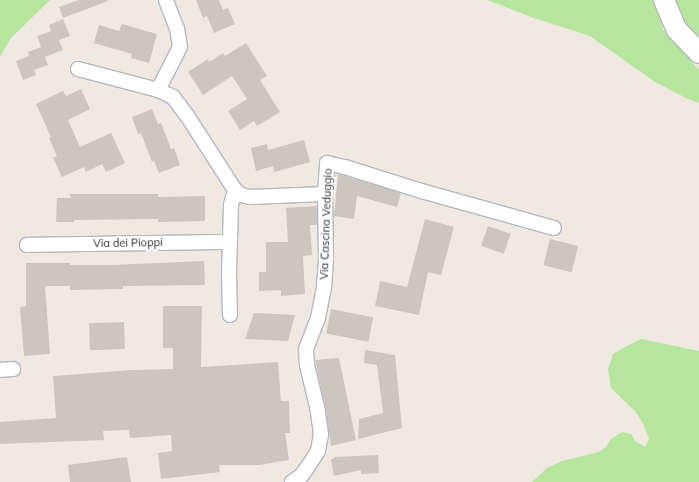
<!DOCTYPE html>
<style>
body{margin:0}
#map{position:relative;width:699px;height:482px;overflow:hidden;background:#efe9e1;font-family:Mulish,sans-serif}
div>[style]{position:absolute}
.green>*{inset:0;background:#b6e59e}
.building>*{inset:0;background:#cbc7bf;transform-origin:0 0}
.roads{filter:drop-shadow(1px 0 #b4b7c1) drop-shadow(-1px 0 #b4b7c1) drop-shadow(0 1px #b4b7c1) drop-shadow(0 -1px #b4b7c1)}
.street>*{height:14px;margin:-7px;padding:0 7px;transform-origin:7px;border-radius:7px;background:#fff}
.secondary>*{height:20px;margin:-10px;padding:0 10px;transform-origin:10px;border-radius:10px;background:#fff}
span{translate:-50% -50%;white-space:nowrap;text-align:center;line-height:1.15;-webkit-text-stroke:4px #fff;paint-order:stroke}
.street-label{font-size:11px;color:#2e2e2e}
</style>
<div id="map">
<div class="green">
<div style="clip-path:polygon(0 0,50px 0,10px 39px,0 57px)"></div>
<div style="clip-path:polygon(487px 0,655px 0,663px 30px,699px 70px,699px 103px,686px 98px,655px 82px,590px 36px,534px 18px)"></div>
<div style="clip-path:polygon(674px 0,699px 0,699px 42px,690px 31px)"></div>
<div style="clip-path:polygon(641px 339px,699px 351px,699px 482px,532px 482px,547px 468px,562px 461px,599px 452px,606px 447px,611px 439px,622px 432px,631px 434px,635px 441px,645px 447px,649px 439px,643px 423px,635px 411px,611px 388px,608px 369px,613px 354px,623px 348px)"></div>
</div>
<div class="building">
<div style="clip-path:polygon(79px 0,108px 0,108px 1px,63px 18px,59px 7px)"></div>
<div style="clip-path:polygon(196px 0,219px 0,223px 10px,228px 8px,235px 24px,214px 33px,207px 16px,203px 18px)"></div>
<div style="clip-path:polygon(63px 19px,70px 36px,59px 40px,63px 50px,45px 57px,48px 65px,34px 70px,36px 75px,23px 80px,16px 61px,29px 56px,28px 52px,41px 47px,43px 52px,37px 36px,51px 31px,49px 25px)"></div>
<div style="clip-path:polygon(122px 24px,157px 34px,149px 63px,131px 58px,132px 54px,94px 43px,99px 25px,119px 31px)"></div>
<div style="clip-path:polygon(246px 43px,267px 76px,260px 80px,280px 112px,257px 126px,254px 121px,240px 130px,228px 111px,247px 99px,232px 76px,203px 95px,188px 72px,208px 59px,209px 62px,223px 53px,225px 56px)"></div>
<div style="clip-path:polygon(81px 89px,90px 109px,68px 120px,80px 147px,111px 133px,125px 163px,106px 172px,102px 164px,86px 172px,84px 167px,62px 177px,53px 158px,57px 156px,49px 138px,51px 137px,36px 104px,63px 91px,66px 96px)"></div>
<div style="clip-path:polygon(152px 109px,158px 124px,161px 123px,171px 149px,174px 148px,180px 165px,159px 173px,154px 161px,152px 162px,141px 133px,138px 134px,132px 117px)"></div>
<div style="clip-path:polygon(304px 140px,310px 162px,274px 172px,273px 166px,256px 171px,251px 148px,267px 144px,268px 150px)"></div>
<div style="clip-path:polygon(338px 174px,401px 193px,397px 207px,357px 196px,354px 219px,334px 216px)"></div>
<div style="clip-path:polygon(69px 194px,158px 194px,158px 197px,205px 196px,205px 221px,158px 222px,158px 219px,74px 220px,74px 222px,56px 222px,57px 198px,71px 198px)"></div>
<div style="clip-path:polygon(317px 206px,317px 225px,310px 225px,312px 255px,303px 256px,305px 294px,281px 296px,281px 290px,259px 291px,259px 272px,266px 272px,266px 242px,288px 242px,286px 208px)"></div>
<div style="clip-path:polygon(425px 219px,454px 227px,441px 275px,428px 272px,419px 315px,375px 306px,380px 281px,407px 287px)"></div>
<div style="left:488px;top:226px;width:24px;height:21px;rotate:19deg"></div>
<div style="left:550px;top:239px;width:29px;height:27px;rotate:14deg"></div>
<div style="clip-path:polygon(204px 261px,205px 285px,123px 286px,123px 289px,70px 290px,70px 286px,45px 286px,50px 354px,24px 356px,20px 307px,26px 306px,26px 263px,70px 263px,70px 265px,112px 265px)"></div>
<div style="clip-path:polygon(163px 306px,202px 306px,201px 367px,278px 362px,281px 401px,289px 401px,290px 433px,285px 433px,289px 460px,259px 465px,219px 465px,220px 472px,161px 479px,158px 453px,172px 451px,171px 435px,130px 438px,129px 430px,103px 431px,104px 440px,0 444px,0 422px,56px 418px,53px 376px,132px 370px,173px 369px,173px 348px,163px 348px)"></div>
<div style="left:331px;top:309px;width:43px;height:25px;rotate:11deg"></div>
<div style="clip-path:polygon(254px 313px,295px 315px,288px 341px,245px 339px)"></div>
<div style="left:124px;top:322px;width:27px;height:35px;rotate:88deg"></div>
<div style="clip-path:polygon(365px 350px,395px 355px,402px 428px,358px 439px,359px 419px,383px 413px,377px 365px,364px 363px)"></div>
<div style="clip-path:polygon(339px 358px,356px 440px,331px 446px,325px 406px,315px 360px)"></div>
<div style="clip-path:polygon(378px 455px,379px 473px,361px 474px,361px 470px,334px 476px,331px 459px,334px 459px,334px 457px)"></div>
<div style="clip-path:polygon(127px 457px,131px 482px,70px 482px,68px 465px)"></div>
</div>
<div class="roads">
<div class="street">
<div style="left:78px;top:69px;width:83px;rotate:14.7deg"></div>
<div style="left:158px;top:90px;width:17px;rotate:25deg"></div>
<div style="left:173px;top:97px;width:21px;rotate:53deg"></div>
<div style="left:186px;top:114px;width:90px;rotate:57.2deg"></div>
<div style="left:235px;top:190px;width:16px;rotate:105deg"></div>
<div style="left:231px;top:205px;width:69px;rotate:91.7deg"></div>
<div style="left:229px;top:274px;width:41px;rotate:88.6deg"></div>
<div style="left:158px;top:90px;width:48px;rotate:-62.9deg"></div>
<div style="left:180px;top:47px;width:18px;rotate:-99deg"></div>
<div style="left:177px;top:29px;width:31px;rotate:-111deg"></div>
<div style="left:235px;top:190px;width:8px;rotate:40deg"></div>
<div style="left:241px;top:195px;width:9px;rotate:13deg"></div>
<div style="left:250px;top:197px;width:75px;rotate:-2.3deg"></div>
<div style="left:27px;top:245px;width:202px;rotate:-0.9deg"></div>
<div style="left:0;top:370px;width:13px;rotate:-4deg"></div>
<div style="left:292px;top:482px;width:11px;rotate:-34deg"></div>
<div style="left:301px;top:476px;width:10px;rotate:-53deg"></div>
<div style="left:307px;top:468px;width:20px;rotate:-57deg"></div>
<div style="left:318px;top:451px;width:17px;rotate:-80deg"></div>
<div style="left:321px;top:434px;width:27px;rotate:-98deg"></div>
<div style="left:317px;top:407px;width:43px;rotate:-103.4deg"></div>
<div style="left:307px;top:365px;width:16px;rotate:-94deg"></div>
<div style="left:306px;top:349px;width:33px;rotate:-69deg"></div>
<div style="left:318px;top:318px;width:31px;rotate:-79deg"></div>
<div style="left:324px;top:288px;width:29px;rotate:-86deg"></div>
<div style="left:326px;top:259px;width:65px;rotate:-90.9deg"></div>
<div style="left:325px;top:194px;width:31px;rotate:-86deg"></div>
<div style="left:327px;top:163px;width:18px;rotate:13deg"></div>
<div style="left:345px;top:167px;width:77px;rotate:17.5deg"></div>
<div style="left:418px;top:190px;width:141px;rotate:15.6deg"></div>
</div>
<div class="secondary">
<div style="left:664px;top:0;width:33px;rotate:67deg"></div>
<div style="left:677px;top:30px;width:32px;rotate:46deg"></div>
</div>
</div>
<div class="street-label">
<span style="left:326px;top:224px;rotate:-88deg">Via Cascina Veduggio</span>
<span style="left:128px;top:243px;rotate:-1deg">Via dei Pioppi</span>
</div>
</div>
